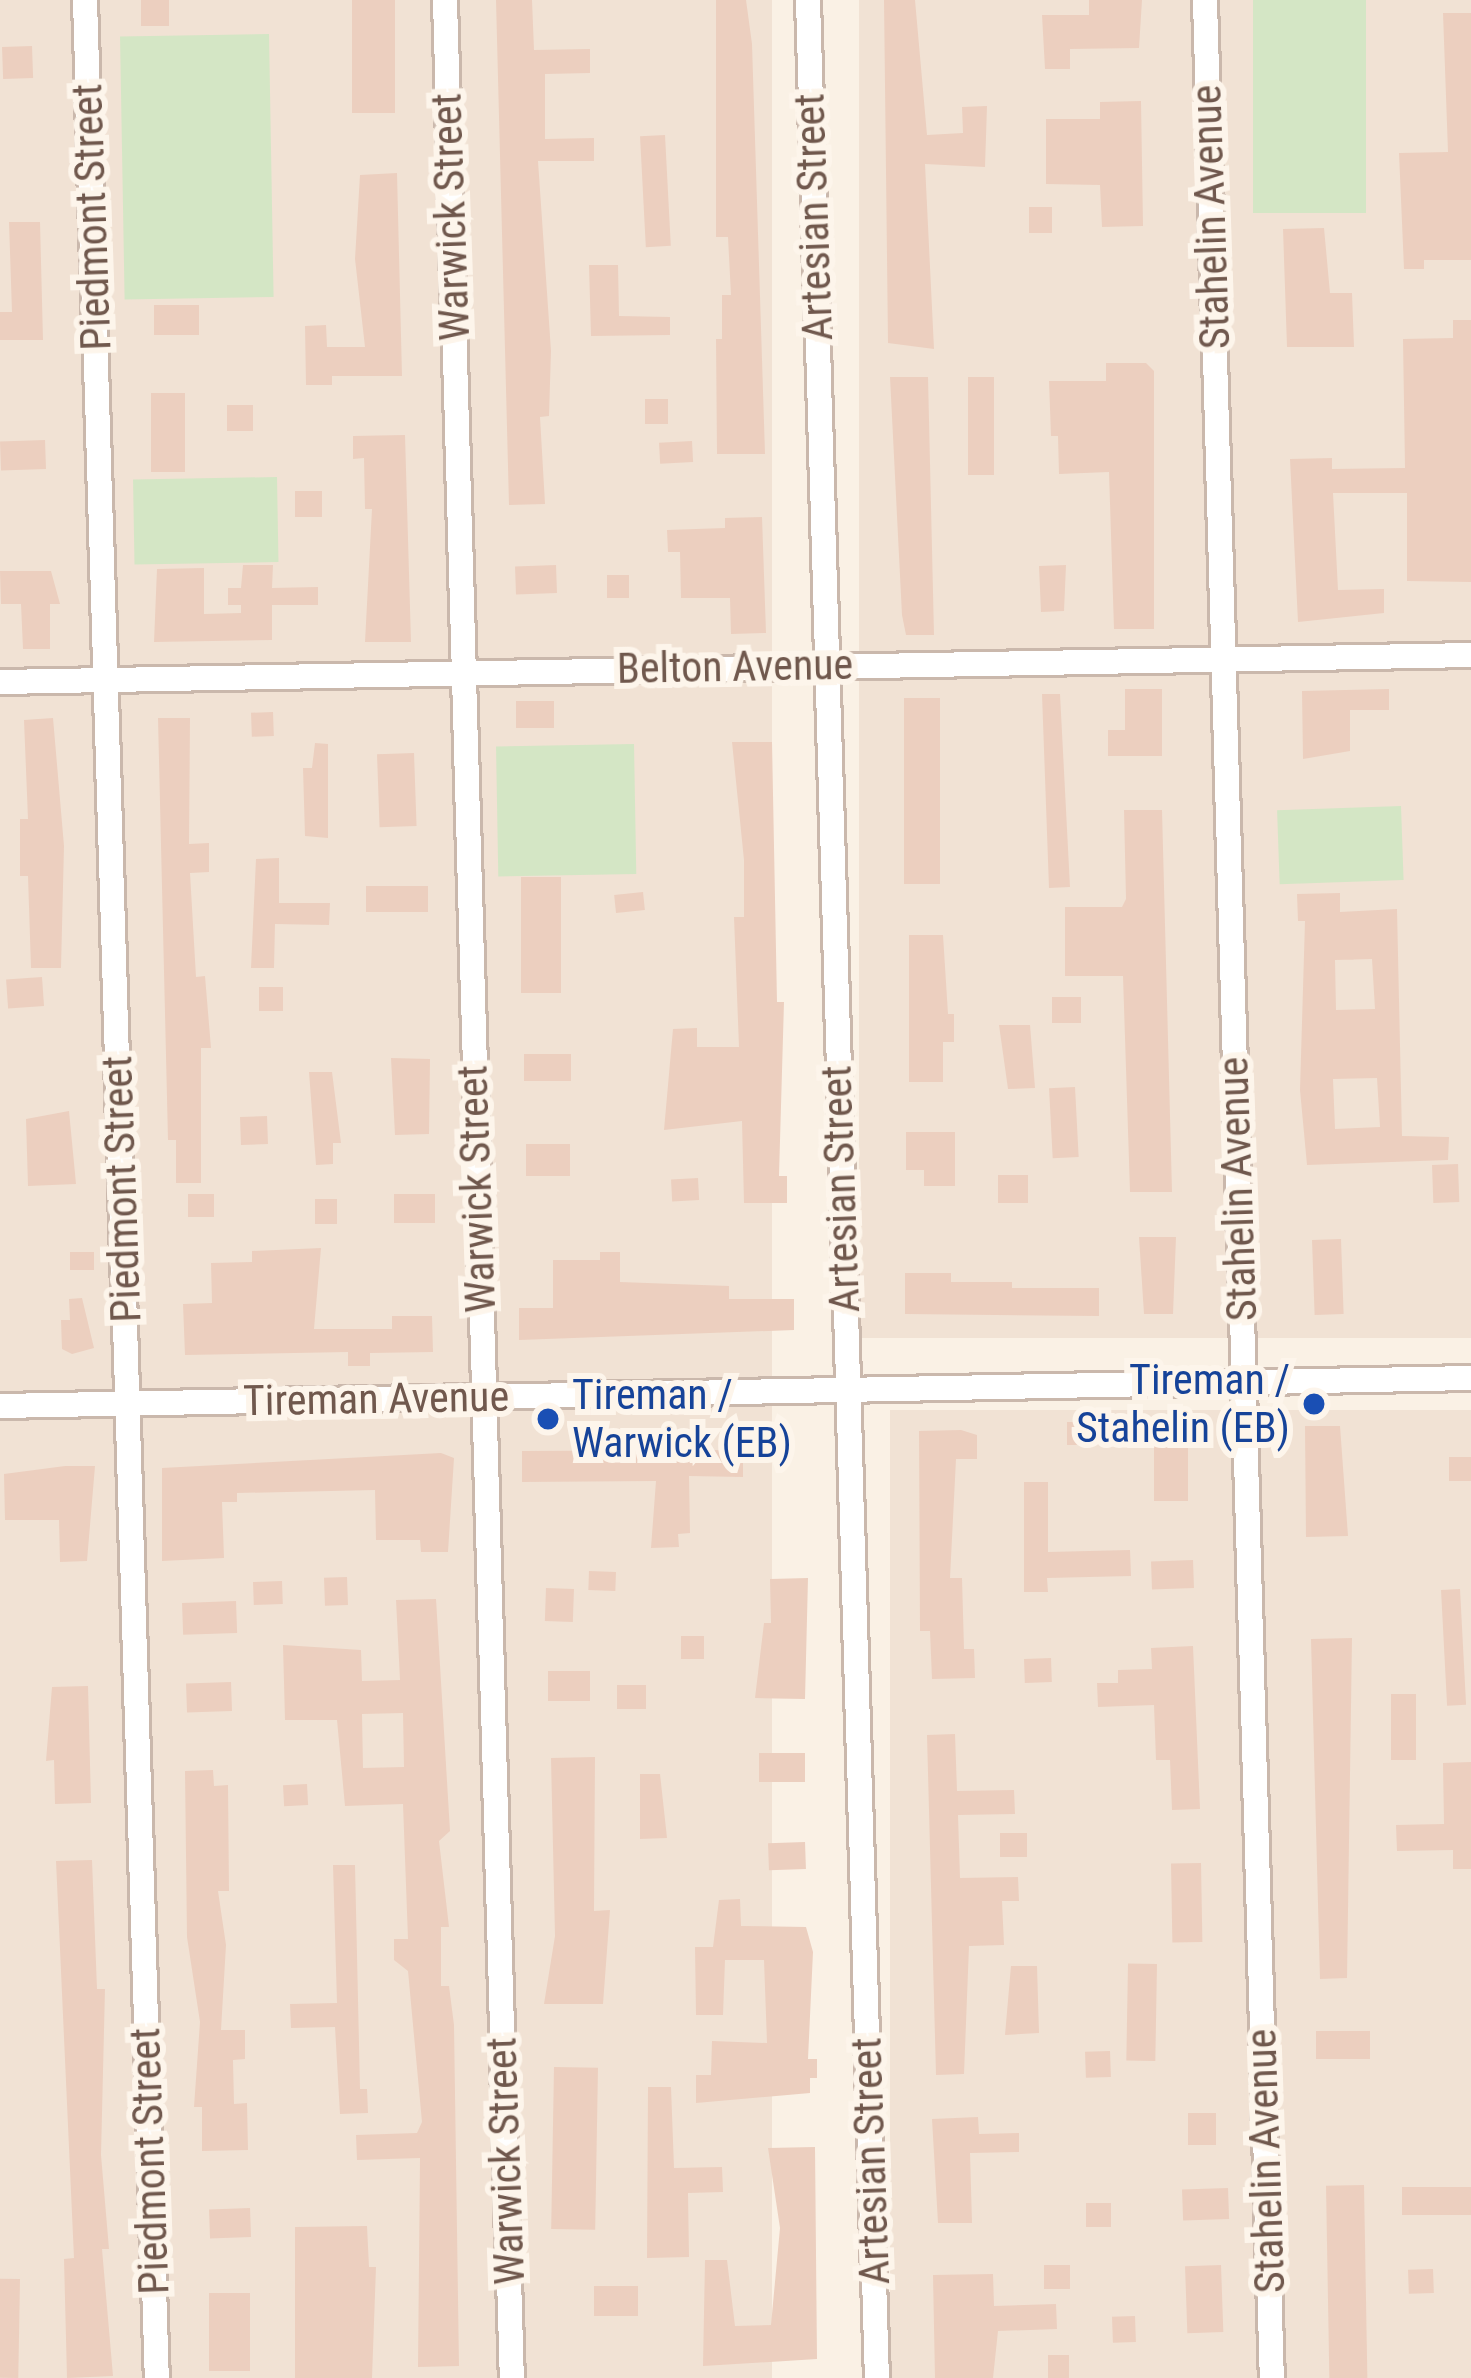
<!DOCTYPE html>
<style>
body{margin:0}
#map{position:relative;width:1471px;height:2378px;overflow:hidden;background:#faf1e5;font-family:"Roboto Condensed",sans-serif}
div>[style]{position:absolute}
.residential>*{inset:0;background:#f1e2d4;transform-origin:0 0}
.green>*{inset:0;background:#d4e6c5;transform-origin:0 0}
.building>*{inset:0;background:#eccfbf;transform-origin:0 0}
.roads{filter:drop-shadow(3px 0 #cab8ac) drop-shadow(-3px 0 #cab8ac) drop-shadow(0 3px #cab8ac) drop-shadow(0 -3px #cab8ac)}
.minor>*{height:24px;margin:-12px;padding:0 12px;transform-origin:12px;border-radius:12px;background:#fff}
.dots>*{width:33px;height:33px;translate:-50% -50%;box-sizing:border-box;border:6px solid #fdf5eb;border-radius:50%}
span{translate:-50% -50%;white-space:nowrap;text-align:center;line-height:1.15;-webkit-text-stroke:12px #fdf5eb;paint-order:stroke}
.street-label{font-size:42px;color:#70584d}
.transit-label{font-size:42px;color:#164399}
.right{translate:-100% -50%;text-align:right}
.left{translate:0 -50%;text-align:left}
</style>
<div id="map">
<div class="residential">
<div style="left:0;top:0;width:772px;height:2378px"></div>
<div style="left:859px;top:0;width:612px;height:1338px"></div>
<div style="left:1471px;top:1410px;width:968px;height:581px;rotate:90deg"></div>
</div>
<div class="green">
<div style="left:1253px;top:0;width:113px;height:213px"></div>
<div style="left:269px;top:34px;width:263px;height:149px;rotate:89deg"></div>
<div style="left:277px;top:477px;width:85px;height:144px;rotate:89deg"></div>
<div style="left:634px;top:744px;width:130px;height:138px;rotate:89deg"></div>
<div style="left:1401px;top:806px;width:74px;height:124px;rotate:88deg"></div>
</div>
<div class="building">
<div style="left:141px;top:0;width:28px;height:26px"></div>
<div style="left:352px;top:0;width:43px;height:113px"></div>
<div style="clip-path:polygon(496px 0,532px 0,534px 50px,590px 49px,590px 73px,545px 74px,545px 139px,594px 138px,594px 161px,538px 161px,551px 351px,549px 416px,540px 417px,545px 504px,509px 505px)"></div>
<div style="clip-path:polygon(716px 0,746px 0,752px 44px,765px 454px,717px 454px,716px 339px,722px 339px,722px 295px,731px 295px,728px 237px,716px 237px)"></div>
<div style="clip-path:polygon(884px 0,915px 0,927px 135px,963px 133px,962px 107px,987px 106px,985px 167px,925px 164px,934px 349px,888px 343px)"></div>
<div style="clip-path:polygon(1089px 0,1142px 0,1139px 48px,1070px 49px,1070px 69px,1045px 69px,1042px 15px,1089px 15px)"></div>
<div style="clip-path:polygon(1443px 13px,1471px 13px,1471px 260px,1424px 260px,1424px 269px,1404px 269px,1399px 153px,1448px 152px)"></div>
<div style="left:32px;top:46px;width:32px;height:30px;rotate:88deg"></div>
<div style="clip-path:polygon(1141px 101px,1143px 226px,1102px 227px,1100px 185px,1046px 184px,1046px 119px,1100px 119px,1100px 102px)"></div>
<div style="left:665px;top:135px;width:111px;height:25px;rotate:87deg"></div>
<div style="clip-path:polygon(397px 173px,402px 376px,332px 376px,332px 385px,306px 385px,305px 326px,326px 325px,327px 347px,365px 347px,355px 259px,360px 175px)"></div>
<div style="left:1029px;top:207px;width:23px;height:26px"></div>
<div style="clip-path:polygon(9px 222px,40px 222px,43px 340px,0 340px,0 312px,12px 312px)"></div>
<div style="clip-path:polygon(1324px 228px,1330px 293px,1352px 293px,1354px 347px,1287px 347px,1283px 229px)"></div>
<div style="clip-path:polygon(589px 265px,618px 265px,619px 316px,670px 317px,670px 335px,591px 336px)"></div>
<div style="left:154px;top:305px;width:45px;height:30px"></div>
<div style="clip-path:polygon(1453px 320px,1471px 320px,1471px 582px,1407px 581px,1407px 493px,1333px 493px,1338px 590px,1384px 589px,1384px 613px,1298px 622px,1290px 459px,1332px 458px,1332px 469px,1405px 468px,1403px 339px,1453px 338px)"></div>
<div style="clip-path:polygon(1106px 363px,1146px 363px,1154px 371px,1154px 629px,1114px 629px,1109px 472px,1059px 474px,1058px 436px,1051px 436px,1049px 381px,1106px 381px)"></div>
<div style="clip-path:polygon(890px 377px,928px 377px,934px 635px,906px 635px,902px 615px)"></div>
<div style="left:968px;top:377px;width:26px;height:98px"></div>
<div style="left:151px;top:393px;width:34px;height:79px"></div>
<div style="left:645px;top:399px;width:23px;height:25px"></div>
<div style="left:227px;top:405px;width:26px;height:26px"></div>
<div style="clip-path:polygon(405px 435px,411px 642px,365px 642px,372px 509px,365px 509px,364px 458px,353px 459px,353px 436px)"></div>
<div style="left:45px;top:440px;width:29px;height:45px;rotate:88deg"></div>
<div style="left:692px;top:441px;width:21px;height:33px;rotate:87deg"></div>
<div style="left:322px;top:491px;width:26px;height:27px;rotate:90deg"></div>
<div style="clip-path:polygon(762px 517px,766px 633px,731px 634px,730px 598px,681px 598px,680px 552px,668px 552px,667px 530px,725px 528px,725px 518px)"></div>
<div style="clip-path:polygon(243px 565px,273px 565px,272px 588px,318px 587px,318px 605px,272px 605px,272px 640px,154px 642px,157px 569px,204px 568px,204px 614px,241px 613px,241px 605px,228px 605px,228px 588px,241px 588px)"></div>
<div style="left:556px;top:565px;width:28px;height:41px;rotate:88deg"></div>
<div style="clip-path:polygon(1066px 565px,1064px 611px,1041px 612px,1039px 566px)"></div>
<div style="clip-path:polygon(0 571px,51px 571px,60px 604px,50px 604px,50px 649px,23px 649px,21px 604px,1px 604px)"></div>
<div style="left:607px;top:575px;width:22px;height:23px"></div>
<div style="clip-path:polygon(1125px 689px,1162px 689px,1162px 756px,1108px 756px,1108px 730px,1125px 730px)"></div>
<div style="clip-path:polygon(1389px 689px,1389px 710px,1350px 710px,1350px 751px,1303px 759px,1302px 691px)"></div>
<div style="clip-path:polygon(1042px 694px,1060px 694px,1070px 887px,1049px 888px)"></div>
<div style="left:904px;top:698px;width:36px;height:186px"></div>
<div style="left:516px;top:701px;width:38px;height:27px"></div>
<div style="left:273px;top:712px;width:24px;height:22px;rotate:88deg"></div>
<div style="clip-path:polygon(53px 718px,64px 846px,61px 968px,31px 968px,28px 876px,20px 876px,20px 819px,28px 819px,24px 720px)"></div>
<div style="clip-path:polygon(158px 718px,190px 718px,189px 844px,209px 843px,209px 872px,190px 873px,196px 977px,205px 976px,211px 1048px,201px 1048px,201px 1183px,176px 1183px,176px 1140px,168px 1140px)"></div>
<div style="clip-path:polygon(732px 742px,772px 742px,777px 1002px,784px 1002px,779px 1176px,787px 1176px,787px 1203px,744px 1203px,742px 1121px,664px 1130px,673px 1029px,697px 1028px,697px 1047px,739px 1047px,734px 917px,744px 917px,744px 860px)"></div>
<div style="clip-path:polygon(315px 743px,328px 744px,328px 838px,305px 836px,303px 768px,312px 768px)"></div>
<div style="left:414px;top:753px;width:73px;height:37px;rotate:88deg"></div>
<div style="clip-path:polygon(1124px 810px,1162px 810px,1172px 1192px,1130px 1192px,1123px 976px,1065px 976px,1065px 907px,1122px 907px,1126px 899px)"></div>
<div style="clip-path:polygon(279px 858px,279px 903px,330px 903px,329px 925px,275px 924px,274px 968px,251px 968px,256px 859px)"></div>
<div style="left:521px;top:877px;width:40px;height:116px"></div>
<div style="left:366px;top:886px;width:62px;height:26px"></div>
<div style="left:643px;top:892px;width:18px;height:29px;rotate:84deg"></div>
<div style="clip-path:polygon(evenodd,1340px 893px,1340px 912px,1397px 909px,1402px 1136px,1449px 1137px,1448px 1160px,1307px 1165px,1300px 1090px,1305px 921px,1298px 921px,1297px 894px,1340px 893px,1372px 959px,1375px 1009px,1336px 1010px,1335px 960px,1372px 959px,1340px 893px,1377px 1078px,1380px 1127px,1335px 1129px,1333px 1079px,1377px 1078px)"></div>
<div style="clip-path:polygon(909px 935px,943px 935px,948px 1014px,954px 1014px,954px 1042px,943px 1042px,943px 1082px,909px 1082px)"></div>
<div style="left:42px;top:977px;width:29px;height:36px;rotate:86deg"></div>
<div style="left:283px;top:987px;width:24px;height:24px;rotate:90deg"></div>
<div style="left:1052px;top:997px;width:29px;height:26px"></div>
<div style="clip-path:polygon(999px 1025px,1030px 1025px,1035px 1088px,1008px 1089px)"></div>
<div style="left:524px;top:1054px;width:47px;height:27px"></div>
<div style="clip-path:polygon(391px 1058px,430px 1059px,429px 1134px,395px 1135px)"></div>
<div style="clip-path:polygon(309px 1072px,332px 1072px,341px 1143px,333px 1143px,333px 1164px,316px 1165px)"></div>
<div style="left:1075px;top:1087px;width:70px;height:26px;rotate:87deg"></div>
<div style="clip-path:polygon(69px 1111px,76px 1184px,28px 1186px,26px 1119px)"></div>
<div style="left:267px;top:1116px;width:28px;height:27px;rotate:88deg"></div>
<div style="clip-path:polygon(906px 1132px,955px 1132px,955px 1186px,924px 1186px,924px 1170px,906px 1170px)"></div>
<div style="left:526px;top:1144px;width:44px;height:32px"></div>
<div style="left:1458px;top:1164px;width:38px;height:26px;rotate:88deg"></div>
<div style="left:998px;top:1175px;width:30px;height:28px"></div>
<div style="left:698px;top:1178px;width:22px;height:27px;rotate:87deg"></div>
<div style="left:188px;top:1194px;width:26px;height:23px"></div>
<div style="left:394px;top:1194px;width:41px;height:29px"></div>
<div style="left:315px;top:1199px;width:22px;height:25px"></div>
<div style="clip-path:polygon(1139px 1237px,1176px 1237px,1173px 1314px,1144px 1314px)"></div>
<div style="left:1341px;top:1239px;width:75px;height:29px;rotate:88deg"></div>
<div style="clip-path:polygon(321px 1248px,314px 1329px,392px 1329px,392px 1316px,432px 1316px,433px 1352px,370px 1353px,370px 1366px,348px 1366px,348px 1352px,185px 1355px,183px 1304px,212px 1303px,211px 1263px,252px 1262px,252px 1251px)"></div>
<div style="left:94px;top:1252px;width:18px;height:24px;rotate:90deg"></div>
<div style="clip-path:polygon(600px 1252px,620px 1252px,620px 1282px,729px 1286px,729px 1299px,794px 1299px,794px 1330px,519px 1340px,519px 1308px,553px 1308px,553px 1260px,600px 1260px)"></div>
<div style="clip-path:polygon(905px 1273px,951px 1273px,951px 1282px,1012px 1282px,1012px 1288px,1099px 1288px,1099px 1316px,905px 1314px)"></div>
<div style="clip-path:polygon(82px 1298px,94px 1348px,72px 1354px,62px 1349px,61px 1320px,70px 1320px,69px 1299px)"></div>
<div style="left:1067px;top:1422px;width:20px;height:23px"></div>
<div style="clip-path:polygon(1305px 1426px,1340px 1426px,1348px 1536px,1306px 1537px)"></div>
<div style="left:1188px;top:1428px;width:73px;height:34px;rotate:90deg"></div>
<div style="clip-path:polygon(961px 1430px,977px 1435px,977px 1459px,956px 1459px,950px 1578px,962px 1578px,964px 1649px,974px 1649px,975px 1678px,932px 1679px,930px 1631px,920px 1631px,919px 1431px)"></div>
<div style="clip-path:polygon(743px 1450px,743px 1477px,689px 1476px,690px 1533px,678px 1534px,679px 1547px,651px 1548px,656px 1481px,522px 1482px,522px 1451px)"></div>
<div style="clip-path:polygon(441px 1453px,454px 1458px,448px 1552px,421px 1552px,420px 1540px,376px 1540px,375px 1490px,237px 1493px,237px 1502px,222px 1502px,224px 1558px,162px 1561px,162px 1468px)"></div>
<div style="left:1471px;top:1457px;width:24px;height:22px;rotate:90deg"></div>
<div style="clip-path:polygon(65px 1466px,95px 1466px,87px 1561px,60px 1562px,59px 1520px,5px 1520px,4px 1474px)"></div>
<div style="clip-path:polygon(1024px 1482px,1048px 1482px,1048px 1552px,1130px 1550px,1131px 1576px,1047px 1578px,1048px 1592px,1024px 1592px)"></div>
<div style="left:1193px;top:1560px;width:28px;height:42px;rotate:88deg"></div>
<div style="left:589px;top:1571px;width:27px;height:19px;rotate:2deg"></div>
<div style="left:347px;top:1577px;width:28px;height:23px;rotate:88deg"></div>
<div style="clip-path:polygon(808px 1578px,805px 1699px,755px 1698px,764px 1623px,771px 1623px,770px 1579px)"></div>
<div style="left:282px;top:1581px;width:23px;height:29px;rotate:88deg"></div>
<div style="left:546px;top:1588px;width:28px;height:33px;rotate:2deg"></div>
<div style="left:1460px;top:1589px;width:116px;height:19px;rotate:87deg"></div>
<div style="clip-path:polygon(evenodd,436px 1599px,450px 1831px,439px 1841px,449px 1927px,441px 1927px,441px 1986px,449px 1986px,454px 2025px,459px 2366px,418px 2367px,420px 2158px,357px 2160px,356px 2135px,417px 2133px,422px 2122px,408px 1971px,394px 1960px,394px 1939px,408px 1939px,403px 1804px,345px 1806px,337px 1720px,285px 1720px,283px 1645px,361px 1650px,362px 1681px,400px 1680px,396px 1600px,436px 1599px,403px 1713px,404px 1767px,363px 1768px,362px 1714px,403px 1713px)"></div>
<div style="left:236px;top:1601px;width:32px;height:54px;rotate:88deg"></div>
<div style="left:704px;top:1636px;width:23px;height:23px;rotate:90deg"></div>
<div style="clip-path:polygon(1352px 1638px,1347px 1978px,1320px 1979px,1311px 1639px)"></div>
<div style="clip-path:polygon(1193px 1646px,1200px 1809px,1172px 1810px,1170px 1760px,1156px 1760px,1154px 1705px,1098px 1707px,1097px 1683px,1118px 1683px,1118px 1670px,1152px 1669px,1151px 1648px)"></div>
<div style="left:1051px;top:1658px;width:24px;height:27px;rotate:88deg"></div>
<div style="left:548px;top:1671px;width:42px;height:30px"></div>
<div style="left:231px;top:1682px;width:29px;height:45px;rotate:88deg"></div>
<div style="left:617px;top:1685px;width:29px;height:24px"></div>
<div style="clip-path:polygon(88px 1686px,91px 1803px,55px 1804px,54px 1760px,46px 1761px,52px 1687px)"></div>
<div style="left:1391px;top:1694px;width:25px;height:66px"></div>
<div style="clip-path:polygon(955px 1734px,957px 1791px,1014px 1790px,1015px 1814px,958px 1815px,960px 1878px,1018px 1877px,1019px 1901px,1002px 1901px,1004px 1945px,969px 1946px,964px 2074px,936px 2075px,927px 1735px)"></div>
<div style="left:759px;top:1753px;width:46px;height:29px"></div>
<div style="clip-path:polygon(595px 1757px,594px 1911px,610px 1910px,603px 2004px,544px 2004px,555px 1936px,551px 1758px)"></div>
<div style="clip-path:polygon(1471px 1762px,1471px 1869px,1453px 1869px,1453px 1850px,1397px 1851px,1396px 1825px,1444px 1824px,1443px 1763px)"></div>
<div style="clip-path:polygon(213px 1770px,214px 1786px,228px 1785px,229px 1891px,218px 1891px,226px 1945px,221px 2030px,245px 2030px,245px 2059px,233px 2060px,234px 2104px,247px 2103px,248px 2150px,202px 2151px,202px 2107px,194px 2107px,200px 2022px,187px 1937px,185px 1771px)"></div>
<div style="clip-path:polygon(640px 1774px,660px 1774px,667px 1838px,640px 1839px)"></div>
<div style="left:307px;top:1784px;width:21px;height:24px;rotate:87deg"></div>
<div style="left:1027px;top:1833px;width:24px;height:27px;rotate:90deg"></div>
<div style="left:805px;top:1842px;width:27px;height:37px;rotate:88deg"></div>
<div style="clip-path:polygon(92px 1860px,97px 1989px,105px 1989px,101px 2155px,109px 2249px,102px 2249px,113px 2376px,67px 2378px,64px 2259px,74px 2258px,56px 1861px)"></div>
<div style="left:1201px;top:1863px;width:79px;height:30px;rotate:89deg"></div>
<div style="clip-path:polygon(333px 1865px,355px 1865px,360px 2089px,367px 2089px,368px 2113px,340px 2114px,335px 2027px,291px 2028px,290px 2004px,337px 2003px)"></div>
<div style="clip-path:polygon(740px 1899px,741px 1926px,806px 1927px,813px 1952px,808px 2059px,817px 2059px,817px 2078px,810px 2078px,810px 2093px,696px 2103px,696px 2075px,711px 2075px,712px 2041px,767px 2043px,764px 1960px,725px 1960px,723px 2015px,696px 2015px,695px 1947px,713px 1947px,719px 1900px)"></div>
<div style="left:1157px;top:1964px;width:97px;height:29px;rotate:91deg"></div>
<div style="clip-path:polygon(1011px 1966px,1037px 1966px,1039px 2033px,1005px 2035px)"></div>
<div style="left:1370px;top:2031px;width:28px;height:54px;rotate:90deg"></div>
<div style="left:1110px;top:2051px;width:26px;height:25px;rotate:88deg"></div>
<div style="left:554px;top:2067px;width:44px;height:162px;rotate:1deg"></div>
<div style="clip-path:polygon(648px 2087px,671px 2087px,674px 2168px,722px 2167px,723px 2192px,688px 2193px,689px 2257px,647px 2258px)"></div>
<div style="left:1188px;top:2113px;width:28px;height:32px"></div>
<div style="clip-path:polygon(978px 2117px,979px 2134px,1019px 2133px,1019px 2152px,970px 2153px,972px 2223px,938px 2223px,932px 2119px)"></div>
<div style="clip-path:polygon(815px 2147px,817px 2359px,703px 2366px,705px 2260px,727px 2260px,735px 2326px,771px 2325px,780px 2228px,768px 2148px)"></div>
<div style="left:1364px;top:2185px;width:193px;height:38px;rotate:89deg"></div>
<div style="left:1471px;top:2187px;width:28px;height:69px;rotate:90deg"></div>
<div style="left:1228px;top:2188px;width:31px;height:46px;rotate:88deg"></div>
<div style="left:1086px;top:2203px;width:25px;height:24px"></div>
<div style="left:250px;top:2208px;width:29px;height:41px;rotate:88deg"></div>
<div style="clip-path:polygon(367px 2226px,369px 2267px,376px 2267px,372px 2378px,295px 2378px,295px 2227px)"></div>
<div style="left:1070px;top:2265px;width:24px;height:26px;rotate:90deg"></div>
<div style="left:1221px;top:2265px;width:67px;height:36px;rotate:88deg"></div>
<div style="left:1433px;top:2269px;width:24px;height:25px;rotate:88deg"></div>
<div style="clip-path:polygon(993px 2274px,994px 2306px,1056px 2304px,1057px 2329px,998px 2331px,993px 2378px,935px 2378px,933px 2275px)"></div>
<div style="left:20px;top:2279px;width:99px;height:20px;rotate:91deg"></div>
<div style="left:594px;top:2286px;width:44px;height:30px"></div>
<div style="left:209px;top:2293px;width:41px;height:78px"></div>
<div style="left:1135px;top:2316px;width:26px;height:23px;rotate:88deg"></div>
<div style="left:1048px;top:2355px;width:21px;height:23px"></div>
</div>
<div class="roads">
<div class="minor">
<div style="left:85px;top:0;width:2379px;rotate:88.27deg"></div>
<div style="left:445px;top:0;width:2379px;rotate:88.39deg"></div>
<div style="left:808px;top:0;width:2379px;rotate:88.34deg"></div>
<div style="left:1205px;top:0;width:2379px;rotate:88.39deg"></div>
<div style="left:0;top:682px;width:1471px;rotate:-1.05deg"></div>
<div style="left:0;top:1406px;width:1471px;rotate:-1.09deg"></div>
</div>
</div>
<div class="dots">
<div style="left:1314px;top:1404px;background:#1a4fb4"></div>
<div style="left:548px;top:1419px;background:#1a4fb4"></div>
</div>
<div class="street-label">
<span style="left:92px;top:217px;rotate:-92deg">Piedmont Street</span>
<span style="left:451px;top:217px;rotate:-92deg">Warwick Street</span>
<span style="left:814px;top:217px;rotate:-92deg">Artesian Street</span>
<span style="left:1211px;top:217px;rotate:-92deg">Stahelin Avenue</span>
<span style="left:735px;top:667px;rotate:-1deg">Belton Avenue</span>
<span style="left:122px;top:1189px;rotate:-92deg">Piedmont Street</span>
<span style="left:477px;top:1189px;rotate:-92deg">Warwick Street</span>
<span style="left:841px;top:1189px;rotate:-92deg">Artesian Street</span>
<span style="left:1238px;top:1189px;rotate:-92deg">Stahelin Avenue</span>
<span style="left:376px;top:1399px;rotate:-1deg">Tireman Avenue</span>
<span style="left:150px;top:2161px;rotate:-92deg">Piedmont Street</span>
<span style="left:506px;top:2161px;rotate:-92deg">Warwick Street</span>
<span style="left:871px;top:2161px;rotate:-92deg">Artesian Street</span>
<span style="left:1266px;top:2161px;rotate:-92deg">Stahelin Avenue</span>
</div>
<div class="transit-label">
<span class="right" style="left:1290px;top:1404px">Tireman /<br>Stahelin (EB)</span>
<span class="left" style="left:572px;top:1419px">Tireman /<br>Warwick (EB)</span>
</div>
</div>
